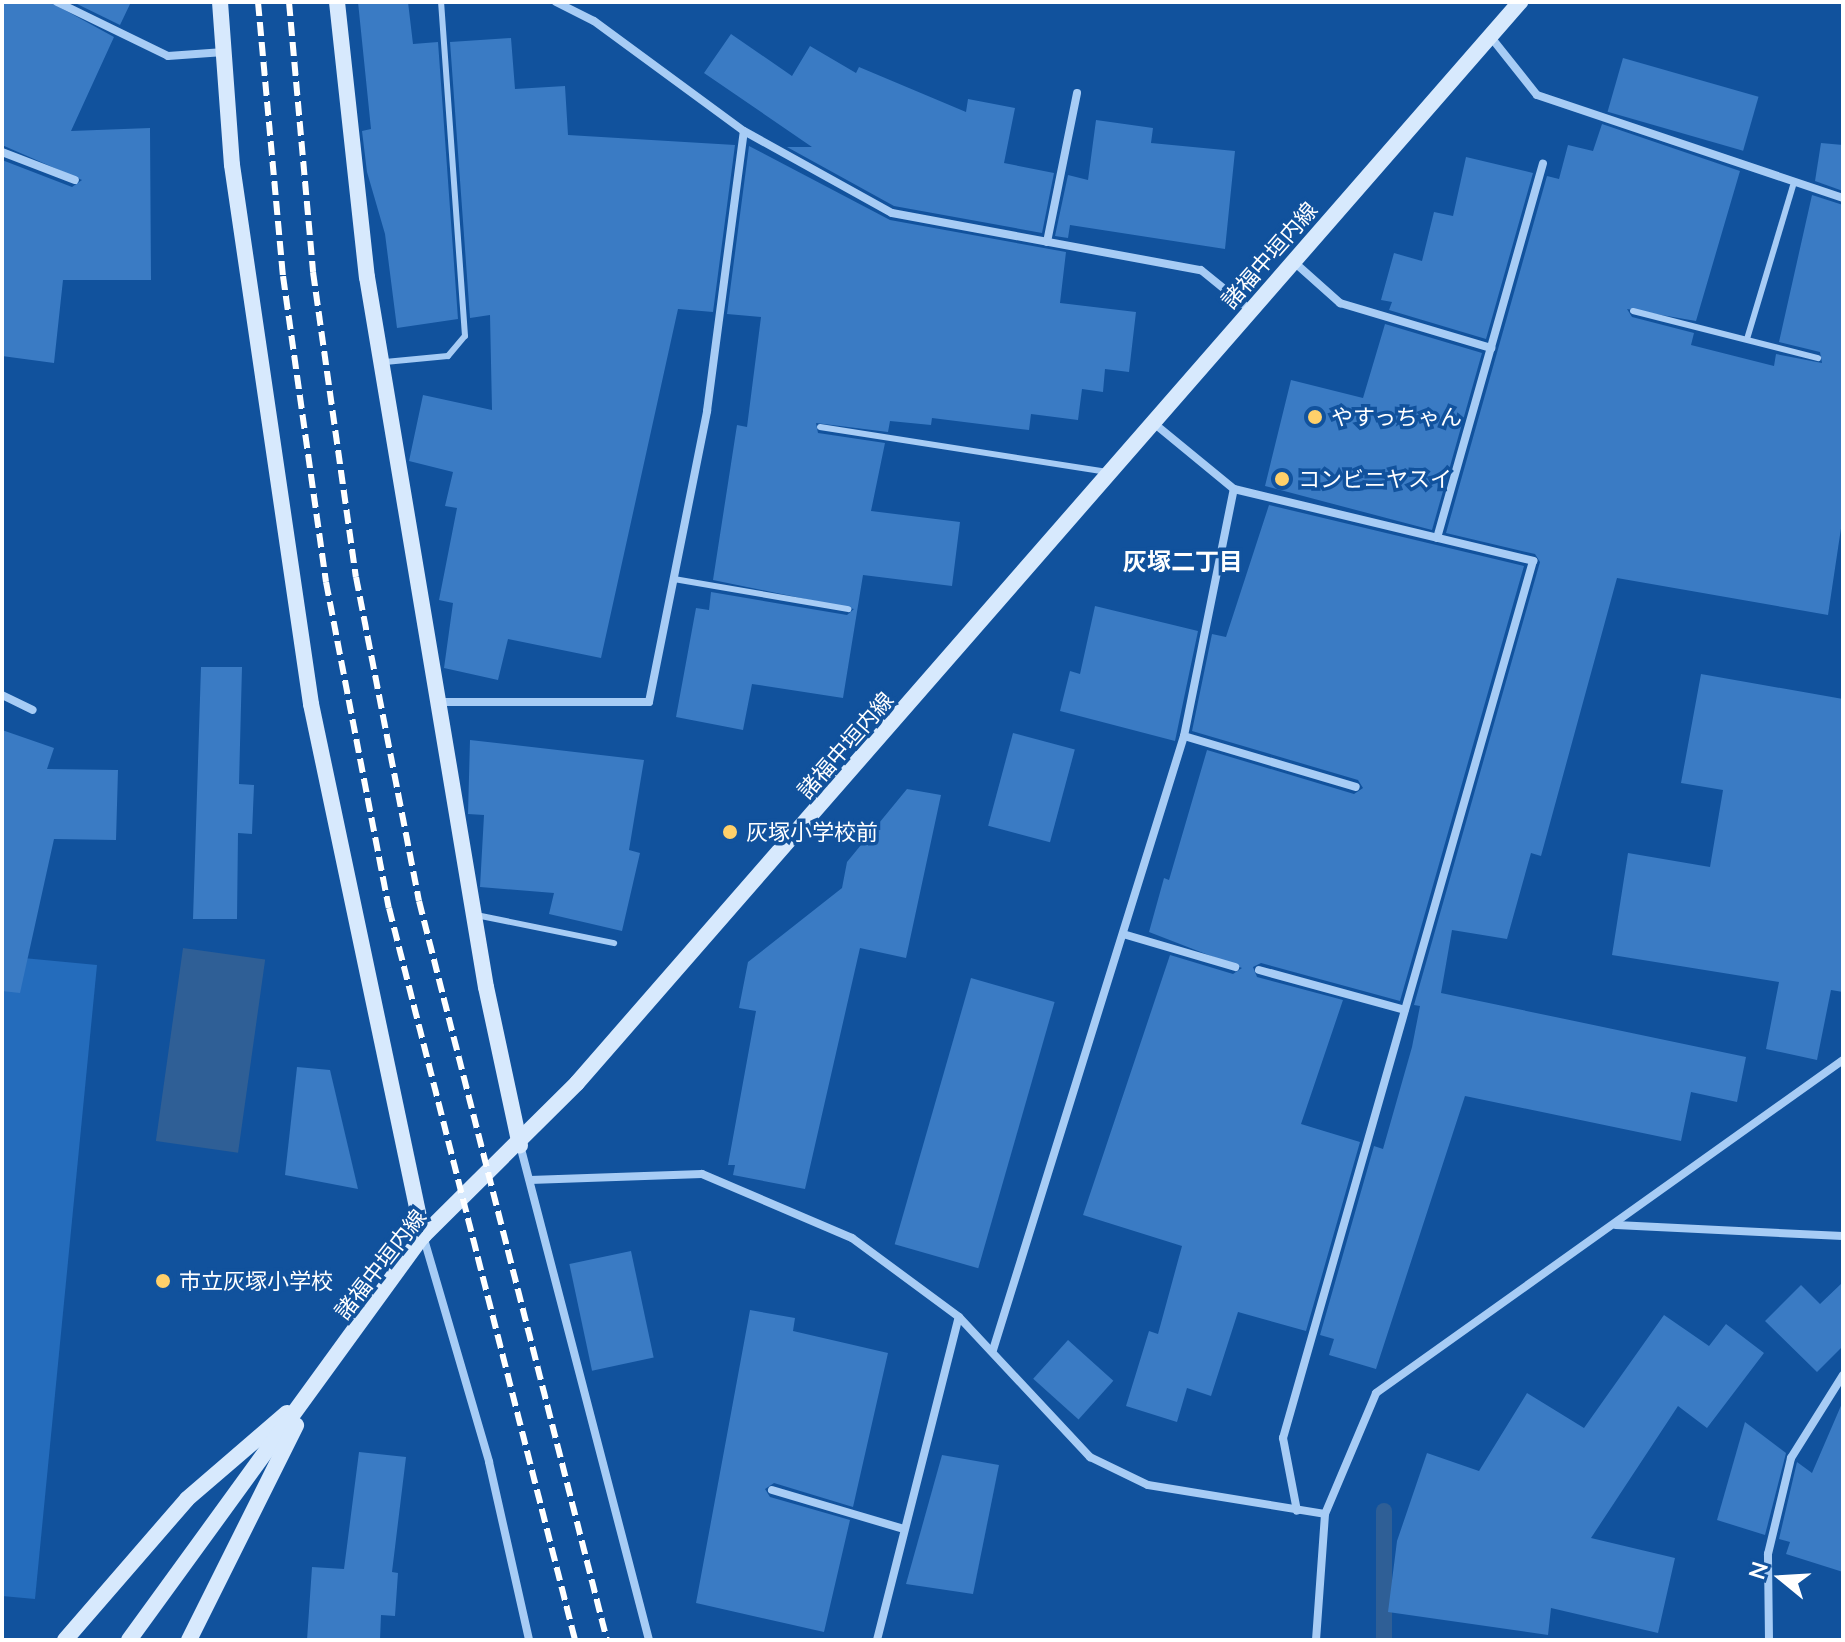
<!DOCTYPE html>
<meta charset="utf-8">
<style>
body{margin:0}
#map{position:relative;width:1845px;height:1642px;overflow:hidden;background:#11529d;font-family:Lato,"Noto Sans JP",sans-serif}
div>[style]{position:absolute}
.green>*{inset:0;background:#246cbc}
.water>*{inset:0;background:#2f5f96;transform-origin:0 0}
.stream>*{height:16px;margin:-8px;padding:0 8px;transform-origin:8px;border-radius:8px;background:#2f5f96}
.building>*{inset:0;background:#3a7bc4;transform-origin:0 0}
.lane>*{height:6px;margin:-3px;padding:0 3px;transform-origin:3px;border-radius:3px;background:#a7ccf5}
.street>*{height:8px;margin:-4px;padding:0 4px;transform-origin:4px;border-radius:4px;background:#a7ccf5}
.secondary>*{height:16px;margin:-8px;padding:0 8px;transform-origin:8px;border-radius:8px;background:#d7e9fd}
.rail>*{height:6px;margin-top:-3px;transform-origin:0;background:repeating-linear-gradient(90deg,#fff 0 14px,transparent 0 20px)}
.dots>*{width:22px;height:22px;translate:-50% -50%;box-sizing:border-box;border:4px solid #11529d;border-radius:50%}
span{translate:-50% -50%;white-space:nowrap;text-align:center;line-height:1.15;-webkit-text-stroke:7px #11529d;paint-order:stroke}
.street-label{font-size:22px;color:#fff}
.poi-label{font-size:22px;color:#fff}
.left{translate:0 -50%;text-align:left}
.neighbourhood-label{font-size:24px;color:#fff;font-weight:700}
.frame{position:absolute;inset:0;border:4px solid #fff;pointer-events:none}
.north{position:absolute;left:1741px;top:1538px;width:80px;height:80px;-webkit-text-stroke:6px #11529d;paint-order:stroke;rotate:288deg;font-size:22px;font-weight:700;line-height:32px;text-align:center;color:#fff}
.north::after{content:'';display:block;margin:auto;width:28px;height:36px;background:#fff;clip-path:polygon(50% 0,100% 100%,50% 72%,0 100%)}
</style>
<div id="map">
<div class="green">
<div style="clip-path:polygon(2px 956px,97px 965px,35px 1599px,2px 1596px)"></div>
</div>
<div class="water">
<div style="left:183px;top:948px;width:83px;height:195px;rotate:8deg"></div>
</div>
<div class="stream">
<div style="left:1384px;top:1640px;width:129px;rotate:-90deg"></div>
</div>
<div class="building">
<div style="clip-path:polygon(2px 2px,50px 2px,114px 37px,71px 131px,150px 128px,151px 280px,63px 280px,54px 363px,2px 356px,2px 160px,72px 187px,82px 180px,2px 145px)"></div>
<div style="clip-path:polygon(73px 2px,131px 2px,120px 25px)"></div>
<div style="clip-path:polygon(358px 2px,408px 2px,413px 44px,438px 42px,458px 319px,397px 328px,385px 234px,367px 172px,362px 131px,371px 129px)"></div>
<div style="clip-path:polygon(731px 34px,792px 76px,810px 46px,856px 73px,859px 67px,966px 112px,968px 99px,1015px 108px,1004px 163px,1054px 173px,1042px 233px,894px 206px,787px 147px,812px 147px,704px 73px)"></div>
<div style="clip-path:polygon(511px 38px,515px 89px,565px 86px,568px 135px,735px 145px,713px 312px,678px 309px,601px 658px,508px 639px,498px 680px,444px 668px,453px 603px,439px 600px,457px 508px,445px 506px,453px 472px,409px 461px,423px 395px,492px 410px,490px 315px,470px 318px,450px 42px)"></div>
<div style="left:1623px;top:58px;width:141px;height:56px;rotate:16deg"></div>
<div style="clip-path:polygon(1096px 120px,1153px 128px,1151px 143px,1235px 151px,1225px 249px,1070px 225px,1068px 238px,1055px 236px,1068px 175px,1088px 180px)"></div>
<div style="clip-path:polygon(1602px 124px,1740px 171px,1696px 321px,1627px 309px,1632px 317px,1694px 333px,1691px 345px,1774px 366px,1776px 354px,1822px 363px,1820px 352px,1779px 342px,1812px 195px,1843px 205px,1843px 515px,1828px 615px,1617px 578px,1541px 856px,1531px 853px,1507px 939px,1452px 930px,1441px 993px,1746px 1057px,1737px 1102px,1691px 1092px,1681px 1141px,1465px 1096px,1376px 1369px,1329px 1355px,1334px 1339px,1320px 1335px,1374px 1146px,1383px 1149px,1412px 1047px,1420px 1006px,1414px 1005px,1540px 562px,1535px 554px,1446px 533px,1547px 176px,1559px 179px,1568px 145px,1593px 151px)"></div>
<div style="clip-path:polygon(1821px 143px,1843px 145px,1843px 191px,1815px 181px)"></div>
<div style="clip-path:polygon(749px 146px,890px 220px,1066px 252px,1060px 303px,1136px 312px,1129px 372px,1105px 369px,1103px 392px,1082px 389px,1078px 420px,1031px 414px,1029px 430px,932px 418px,931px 425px,890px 421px,888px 432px,816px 423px,818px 433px,885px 443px,871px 511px,960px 522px,952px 586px,863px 575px,843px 698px,752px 684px,743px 730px,676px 717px,696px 608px,709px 610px,711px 592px,847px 615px,854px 609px,713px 580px,737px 425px,747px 427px,761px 317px,727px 314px)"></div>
<div style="clip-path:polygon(1466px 157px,1533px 173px,1486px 339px,1389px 310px,1392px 302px,1381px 300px,1394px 253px,1422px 261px,1434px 212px,1453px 216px)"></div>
<div style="clip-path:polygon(1385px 324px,1482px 353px,1432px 530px,1265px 486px,1291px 380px,1363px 398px)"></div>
<div style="clip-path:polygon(1269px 505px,1524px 566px,1400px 1001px,1261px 963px,1253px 967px,1257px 977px,1343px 1000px,1301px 1124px,1360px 1142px,1306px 1331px,1238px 1312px,1211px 1396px,1187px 1388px,1177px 1422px,1126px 1406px,1149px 1331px,1158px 1334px,1182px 1246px,1083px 1215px,1170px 955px,1233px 974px,1242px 968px,1149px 932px,1164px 878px,1169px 880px,1207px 750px,1354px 794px,1363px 788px,1358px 780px,1192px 731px,1212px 634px,1226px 637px)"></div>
<div style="clip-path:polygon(1095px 606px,1198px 631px,1175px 741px,1060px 711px,1070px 671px,1080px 674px)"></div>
<div style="clip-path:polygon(201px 667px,242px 667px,239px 784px,254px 785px,252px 834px,238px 833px,237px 919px,193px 919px)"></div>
<div style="clip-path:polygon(1701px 674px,1843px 699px,1843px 992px,1831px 990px,1817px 1060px,1766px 1049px,1779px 982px,1612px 955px,1628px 853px,1710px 867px,1723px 790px,1681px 783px)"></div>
<div style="clip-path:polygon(2px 730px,54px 748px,47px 769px,118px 770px,116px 840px,54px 839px,20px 993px,2px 991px)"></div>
<div style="left:1013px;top:733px;width:64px;height:96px;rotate:15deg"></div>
<div style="clip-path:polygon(470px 740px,644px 760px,629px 850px,640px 853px,622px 931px,549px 914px,554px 893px,480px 887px,484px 815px,468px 814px)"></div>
<div style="clip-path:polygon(907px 789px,941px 795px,906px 958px,860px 948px,805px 1189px,733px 1175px,735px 1165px,728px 1165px,756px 1011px,739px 1008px,748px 962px,842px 888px,847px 862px)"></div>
<div style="left:971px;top:978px;width:87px;height:277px;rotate:16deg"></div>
<div style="clip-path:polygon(297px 1067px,330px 1070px,358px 1189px,285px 1175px)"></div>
<div style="left:631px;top:1251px;width:109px;height:63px;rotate:78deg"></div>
<div style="clip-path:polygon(1843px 1282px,1843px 1346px,1817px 1372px,1765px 1321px,1801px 1285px,1820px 1304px)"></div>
<div style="clip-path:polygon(750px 1310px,795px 1318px,793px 1331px,888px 1353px,853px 1507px,774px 1483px,765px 1489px,770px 1497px,850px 1520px,824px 1632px,696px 1603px)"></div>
<div style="clip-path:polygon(1664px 1315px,1709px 1346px,1726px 1324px,1764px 1353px,1707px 1428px,1678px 1406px,1591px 1538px,1675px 1558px,1658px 1633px,1551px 1608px,1548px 1635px,1388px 1612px,1397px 1541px,1427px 1453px,1479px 1471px,1527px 1393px,1584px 1428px)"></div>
<div style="left:1068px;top:1340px;width:61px;height:52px;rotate:42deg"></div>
<div style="clip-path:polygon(1843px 1401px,1843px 1572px,1786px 1554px,1790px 1542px,1779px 1539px,1797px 1462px,1812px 1473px)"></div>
<div style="clip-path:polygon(1745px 1422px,1786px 1453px,1765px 1535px,1717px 1520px)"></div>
<div style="clip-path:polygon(359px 1452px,406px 1457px,392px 1572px,398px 1573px,395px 1616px,381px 1615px,380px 1640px,307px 1640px,312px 1567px,344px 1569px)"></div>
<div style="clip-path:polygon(942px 1455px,999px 1465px,973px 1594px,906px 1584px)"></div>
</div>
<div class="lane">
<div style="left:1633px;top:311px;width:191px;rotate:14.3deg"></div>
<div style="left:1747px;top:339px;width:164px;rotate:-73.3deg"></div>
<div style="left:385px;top:362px;width:63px;rotate:-5.4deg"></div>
<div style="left:448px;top:356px;width:26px;rotate:-50deg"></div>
<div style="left:465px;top:336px;width:335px;rotate:-94.1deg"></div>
<div style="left:820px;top:427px;width:291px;rotate:8.9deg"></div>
<div style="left:674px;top:579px;width:177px;rotate:9.8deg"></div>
<div style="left:476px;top:915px;width:141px;rotate:11.5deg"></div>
</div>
<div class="street">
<div style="left:57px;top:2px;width:123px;rotate:25.9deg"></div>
<div style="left:168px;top:56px;width:56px;rotate:-4.1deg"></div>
<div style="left:556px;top:2px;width:42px;rotate:26.6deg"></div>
<div style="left:594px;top:21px;width:186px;rotate:36.3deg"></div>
<div style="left:744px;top:131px;width:169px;rotate:29deg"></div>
<div style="left:892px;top:213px;width:314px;rotate:10.5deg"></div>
<div style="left:1201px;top:270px;width:62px;rotate:39.1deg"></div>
<div style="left:1490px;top:36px;width:75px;rotate:51.5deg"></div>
<div style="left:1537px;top:95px;width:323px;rotate:18.6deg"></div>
<div style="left:2px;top:152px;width:78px;rotate:21deg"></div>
<div style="left:1047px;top:242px;width:152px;rotate:-78.6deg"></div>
<div style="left:1294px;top:262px;width:62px;rotate:41.7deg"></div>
<div style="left:1340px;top:303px;width:158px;rotate:16.6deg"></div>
<div style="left:1156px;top:425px;width:101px;rotate:39.4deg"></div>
<div style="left:1234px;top:489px;width:308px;rotate:13.5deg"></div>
<div style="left:1533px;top:561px;width:912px;rotate:105.91deg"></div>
<div style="left:1283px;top:1438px;width:74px;rotate:79.1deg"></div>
<div style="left:1437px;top:538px;width:389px;rotate:-74.2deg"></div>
<div style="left:2px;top:695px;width:34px;rotate:26deg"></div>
<div style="left:438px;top:702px;width:211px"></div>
<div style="left:649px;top:702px;width:297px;rotate:-78.7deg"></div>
<div style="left:707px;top:411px;width:282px;rotate:-82.5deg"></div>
<div style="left:1184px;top:736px;width:179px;rotate:16.5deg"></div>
<div style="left:1123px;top:934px;width:117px;rotate:16.4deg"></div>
<div style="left:1259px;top:970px;width:151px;rotate:15.3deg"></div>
<div style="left:520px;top:1145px;width:512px;rotate:75.39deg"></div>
<div style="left:530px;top:1180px;width:172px;rotate:-2deg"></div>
<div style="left:702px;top:1174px;width:163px;rotate:23.1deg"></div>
<div style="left:852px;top:1238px;width:133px;rotate:36.4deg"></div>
<div style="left:959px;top:1317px;width:192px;rotate:46.9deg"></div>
<div style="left:1090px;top:1457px;width:64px;rotate:25.8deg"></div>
<div style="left:1148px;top:1485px;width:179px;rotate:9.3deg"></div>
<div style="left:1616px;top:1225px;width:227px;rotate:2.8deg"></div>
<div style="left:424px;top:1239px;width:232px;rotate:73.7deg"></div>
<div style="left:489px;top:1462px;width:182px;rotate:77.3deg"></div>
<div style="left:993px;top:1350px;width:643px;rotate:-72.72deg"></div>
<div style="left:1184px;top:736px;width:252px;rotate:-78.6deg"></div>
<div style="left:772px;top:1490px;width:138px;rotate:16.5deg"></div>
<div style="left:877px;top:1640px;width:333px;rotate:-75.8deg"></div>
<div style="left:1316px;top:1640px;width:126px;rotate:-85.9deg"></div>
<div style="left:1325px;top:1514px;width:131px;rotate:-67.1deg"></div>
<div style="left:1376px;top:1393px;width:574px;rotate:-35.49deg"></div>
<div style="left:1769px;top:1640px;width:86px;rotate:-90.7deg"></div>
<div style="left:1768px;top:1554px;width:99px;rotate:-76.5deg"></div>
<div style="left:1791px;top:1458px;width:98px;rotate:-57.9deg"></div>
</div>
<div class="secondary">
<div style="left:220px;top:2px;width:163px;rotate:85.8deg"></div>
<div style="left:232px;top:165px;width:545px;rotate:81.66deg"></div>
<div style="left:311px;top:704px;width:544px;rotate:78.11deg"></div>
<div style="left:337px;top:2px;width:277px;rotate:83.8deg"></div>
<div style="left:367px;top:277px;width:720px;rotate:80.49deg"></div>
<div style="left:486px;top:987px;width:162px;rotate:77.9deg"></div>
<div style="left:65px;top:1640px;width:186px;rotate:-49.1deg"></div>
<div style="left:187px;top:1499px;width:132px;rotate:-40.7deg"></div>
<div style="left:129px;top:1640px;width:500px;rotate:-54deg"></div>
<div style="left:423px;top:1236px;width:217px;rotate:-44.8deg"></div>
<div style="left:577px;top:1083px;width:1435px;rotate:-48.9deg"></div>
<div style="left:189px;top:1640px;width:240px;rotate:-63.5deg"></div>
</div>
<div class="rail">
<div style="left:258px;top:2px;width:275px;rotate:84.8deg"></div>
<div style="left:283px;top:276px;width:309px;rotate:82deg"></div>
<div style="left:326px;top:582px;width:332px;rotate:79.1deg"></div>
<div style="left:389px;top:908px;width:755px;rotate:75.74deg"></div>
<div style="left:289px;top:2px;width:271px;rotate:84.9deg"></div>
<div style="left:313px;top:272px;width:308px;rotate:82deg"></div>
<div style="left:356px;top:577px;width:330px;rotate:79deg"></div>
<div style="left:419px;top:901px;width:763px;rotate:75.73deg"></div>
</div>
<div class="dots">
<div style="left:1315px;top:417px;background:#ffd06a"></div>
<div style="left:1282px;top:479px;background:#ffd06a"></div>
<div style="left:730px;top:832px;background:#ffd06a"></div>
<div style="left:163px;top:1281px;background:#ffd06a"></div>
</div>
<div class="street-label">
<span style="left:1269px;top:255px;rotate:-49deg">諸福中垣内線</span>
<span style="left:845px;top:745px;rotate:-49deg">諸福中垣内線</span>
<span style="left:380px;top:1264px;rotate:-52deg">諸福中垣内線</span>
</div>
<div class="poi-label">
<span class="left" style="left:1331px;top:417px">やすっちゃん</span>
<span class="left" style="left:1298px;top:479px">コンビニヤスイ</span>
<span class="left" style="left:746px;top:832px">灰塚小学校前</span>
<span class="left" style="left:179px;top:1281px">市立灰塚小学校</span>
</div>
<div class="neighbourhood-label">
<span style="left:1183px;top:561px">灰塚二丁目</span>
</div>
<div class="frame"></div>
<div class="north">N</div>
</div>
